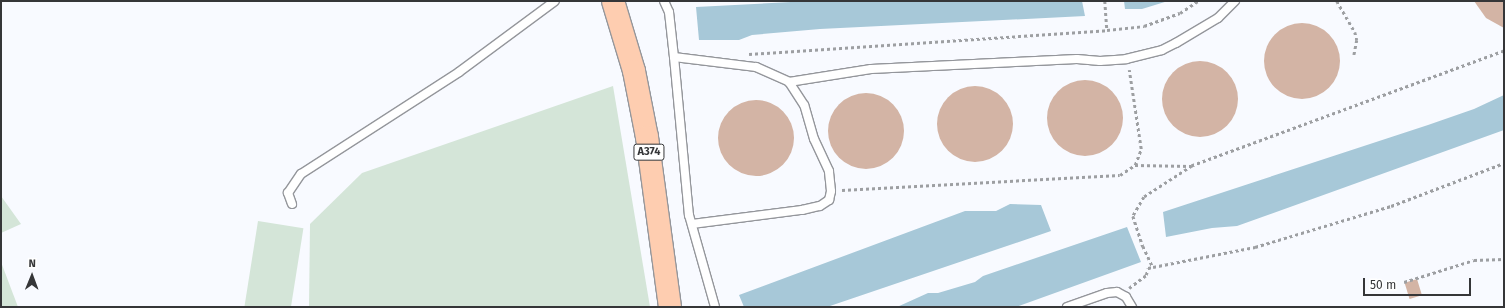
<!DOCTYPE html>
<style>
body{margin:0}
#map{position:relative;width:1505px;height:308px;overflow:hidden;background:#f8faff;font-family:"Fira Sans",sans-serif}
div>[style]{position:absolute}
.green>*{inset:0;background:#d4e5d8;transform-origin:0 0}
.water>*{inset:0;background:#a7c8d8}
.building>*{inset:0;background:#d3b4a5;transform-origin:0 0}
.round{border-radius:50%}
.path>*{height:2.5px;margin-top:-1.25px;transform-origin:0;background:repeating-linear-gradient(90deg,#9d9fa2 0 3px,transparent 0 6px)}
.roads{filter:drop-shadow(1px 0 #94969b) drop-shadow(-1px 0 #94969b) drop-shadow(0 1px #94969b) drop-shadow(0 -1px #94969b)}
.service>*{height:8px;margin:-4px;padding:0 4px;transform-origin:4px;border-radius:4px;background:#fff}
.primary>*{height:22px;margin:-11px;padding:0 11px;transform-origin:11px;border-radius:11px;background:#fecdb0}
span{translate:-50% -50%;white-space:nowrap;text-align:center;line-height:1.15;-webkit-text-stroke:3px #fff;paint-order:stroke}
.shield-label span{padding:1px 3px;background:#fff;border:1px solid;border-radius:3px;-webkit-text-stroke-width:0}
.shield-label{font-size:11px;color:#353638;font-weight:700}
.frame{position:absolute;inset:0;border:2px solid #353638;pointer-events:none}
.north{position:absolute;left:12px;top:256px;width:40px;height:40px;-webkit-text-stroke:3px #fff;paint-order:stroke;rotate:1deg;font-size:11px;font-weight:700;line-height:16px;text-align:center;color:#353638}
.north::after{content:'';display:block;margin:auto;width:14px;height:18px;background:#353638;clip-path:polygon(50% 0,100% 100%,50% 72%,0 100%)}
.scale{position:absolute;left:1363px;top:278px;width:108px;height:18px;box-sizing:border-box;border:2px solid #353638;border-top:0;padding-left:5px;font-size:12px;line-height:14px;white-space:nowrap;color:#353638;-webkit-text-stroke:3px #fff;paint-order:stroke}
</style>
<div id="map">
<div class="green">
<div style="clip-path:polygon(613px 86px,650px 307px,309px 307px,310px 224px,362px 173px)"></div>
<div style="clip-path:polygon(1px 196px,21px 224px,1px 233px)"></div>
<div style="left:258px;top:221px;width:46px;height:86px;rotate:9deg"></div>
<div style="clip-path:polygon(1px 262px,18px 307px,1px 307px)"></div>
</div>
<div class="water">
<div style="clip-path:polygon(810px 1px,1082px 1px,1085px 16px,820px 29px,752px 35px,739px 40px,699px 40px,696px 7px)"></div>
<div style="clip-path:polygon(1124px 1px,1168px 1px,1142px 9px,1125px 9px)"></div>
<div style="clip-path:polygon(1504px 95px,1504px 130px,1237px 226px,1212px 228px,1166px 237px,1163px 212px,1428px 125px,1474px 109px)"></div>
<div style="clip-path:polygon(1010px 204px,1041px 205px,1051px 231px,827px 307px,744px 307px,739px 295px,965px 211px,996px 211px)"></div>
<div style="clip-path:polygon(1127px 227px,1141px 262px,1016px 307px,897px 307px,928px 293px,938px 293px,975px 282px,983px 276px)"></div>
</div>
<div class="building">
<div style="clip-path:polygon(1474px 1px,1504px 1px,1504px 28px,1486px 18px)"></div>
<div class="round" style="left:1264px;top:23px;width:76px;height:76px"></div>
<div class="round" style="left:1162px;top:61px;width:76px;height:76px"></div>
<div class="round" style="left:1047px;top:80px;width:76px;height:76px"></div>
<div class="round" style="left:937px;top:86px;width:76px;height:76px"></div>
<div class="round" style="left:828px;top:93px;width:76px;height:76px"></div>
<div class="round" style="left:718px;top:100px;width:76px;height:76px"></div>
<div style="left:1417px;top:279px;width:17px;height:13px;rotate:73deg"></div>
</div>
<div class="path">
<div style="left:1105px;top:1px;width:29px;rotate:86deg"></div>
<div style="left:1107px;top:30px;width:37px;rotate:-6deg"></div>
<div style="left:1144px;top:26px;width:38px;rotate:-20deg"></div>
<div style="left:1180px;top:13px;width:22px;rotate:-34deg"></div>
<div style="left:1337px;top:1px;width:36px;rotate:60deg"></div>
<div style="left:1355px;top:32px;width:8px;rotate:76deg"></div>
<div style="left:1357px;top:40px;width:15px;rotate:101deg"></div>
<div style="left:1504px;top:51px;width:333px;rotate:159.8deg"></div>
<div style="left:1192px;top:166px;width:57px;rotate:147.1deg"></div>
<div style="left:1144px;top:197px;width:22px;rotate:120deg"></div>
<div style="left:1133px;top:216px;width:32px;rotate:72deg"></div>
<div style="left:1143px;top:246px;width:23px;rotate:65deg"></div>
<div style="left:1153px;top:267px;width:104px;rotate:-11.1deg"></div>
<div style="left:1255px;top:247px;width:142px;rotate:-16.8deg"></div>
<div style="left:1391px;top:206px;width:121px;rotate:-20.8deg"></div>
<div style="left:749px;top:54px;width:359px;rotate:-3.8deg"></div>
<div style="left:1135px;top:165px;width:56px;rotate:1deg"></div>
<div style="left:842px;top:190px;width:278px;rotate:-3.1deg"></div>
<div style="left:1120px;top:175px;width:18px;rotate:-34deg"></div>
<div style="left:1135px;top:165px;width:17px;rotate:-69deg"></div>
<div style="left:1141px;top:149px;width:80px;rotate:-98.6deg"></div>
<div style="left:1404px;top:282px;width:73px;rotate:-17.4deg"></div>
<div style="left:1474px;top:260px;width:30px;rotate:-2deg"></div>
<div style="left:1129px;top:288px;width:21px;rotate:-37deg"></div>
<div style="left:1146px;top:275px;width:7px;rotate:-74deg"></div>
<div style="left:1148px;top:268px;width:5px;rotate:-11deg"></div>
</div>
<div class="roads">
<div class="service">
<div style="left:664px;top:1px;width:12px;rotate:66deg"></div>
<div style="left:669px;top:12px;width:45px;rotate:83.7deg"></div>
<div style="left:674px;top:57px;width:159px;rotate:84.6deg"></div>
<div style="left:689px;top:215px;width:96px;rotate:74.2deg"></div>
<div style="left:674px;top:57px;width:83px;rotate:7deg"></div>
<div style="left:756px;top:67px;width:36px;rotate:24deg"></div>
<div style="left:292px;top:204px;width:12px;rotate:-110deg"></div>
<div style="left:288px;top:193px;width:23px;rotate:-56deg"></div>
<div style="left:301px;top:174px;width:188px;rotate:-32.8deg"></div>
<div style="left:459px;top:72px;width:119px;rotate:-36.5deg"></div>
<div style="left:692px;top:224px;width:111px;rotate:-7.3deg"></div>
<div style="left:802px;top:210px;width:18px;rotate:-13deg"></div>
<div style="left:820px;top:206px;width:11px;rotate:-34deg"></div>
<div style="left:829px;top:200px;width:9px;rotate:-77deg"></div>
<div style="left:831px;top:191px;width:20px;rotate:-96deg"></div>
<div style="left:829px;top:171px;width:35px;rotate:-115deg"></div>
<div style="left:814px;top:139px;width:35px;rotate:-106deg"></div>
<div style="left:804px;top:105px;width:27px;rotate:-123deg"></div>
<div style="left:789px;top:82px;width:83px;rotate:-9deg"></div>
<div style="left:871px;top:69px;width:206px;rotate:-2.8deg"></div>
<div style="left:1077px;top:59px;width:23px;rotate:5deg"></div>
<div style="left:1100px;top:61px;width:26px;rotate:-4deg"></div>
<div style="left:1126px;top:59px;width:37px;rotate:-14deg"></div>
<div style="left:1162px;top:50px;width:16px;rotate:-27deg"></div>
<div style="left:1176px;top:43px;width:49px;rotate:-30.8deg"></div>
<div style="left:1218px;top:18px;width:24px;rotate:-45deg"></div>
<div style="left:1067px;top:307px;width:42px;rotate:-19.3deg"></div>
<div style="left:1107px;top:293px;width:10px;rotate:-6deg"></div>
<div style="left:1117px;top:292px;width:10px;rotate:29deg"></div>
<div style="left:1126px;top:297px;width:12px;rotate:59deg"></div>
</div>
<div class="primary">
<div style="left:613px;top:1px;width:73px;rotate:73.3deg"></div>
<div style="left:634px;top:71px;width:67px;rotate:78.9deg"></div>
<div style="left:647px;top:137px;width:172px;rotate:82.3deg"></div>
</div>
</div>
<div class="shield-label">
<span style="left:649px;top:152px">A374</span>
</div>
<div class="frame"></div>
<div class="north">N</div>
<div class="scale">50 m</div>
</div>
